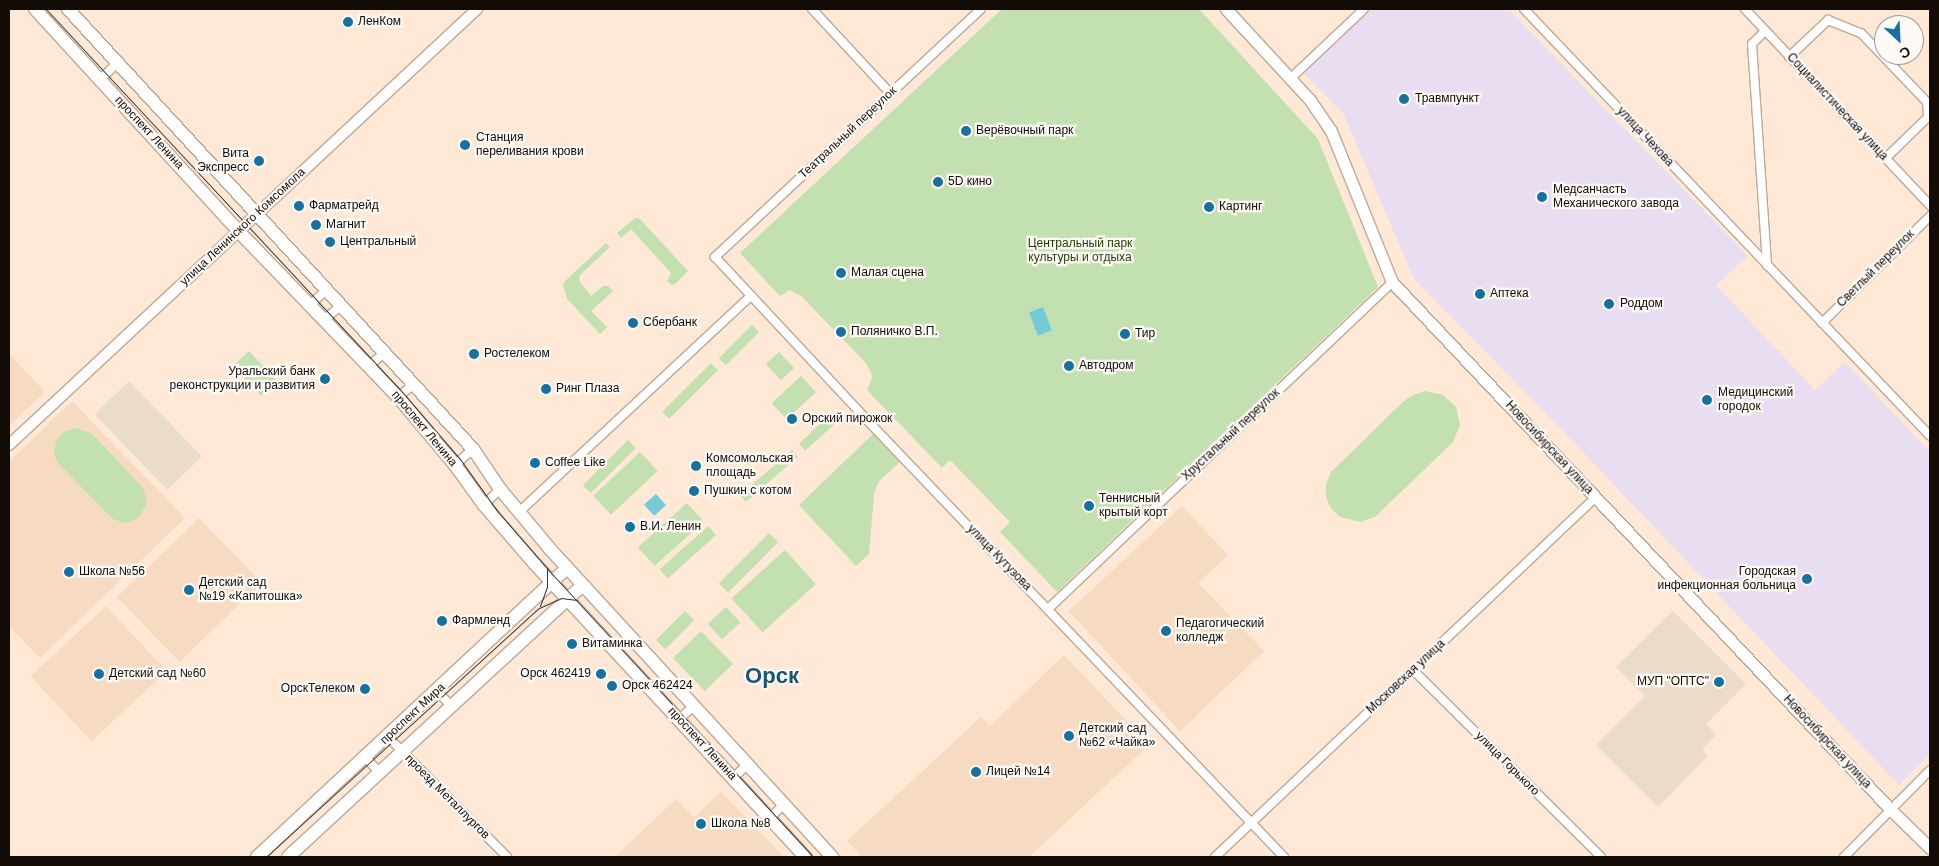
<!DOCTYPE html>
<meta charset="utf-8">
<style>
body{margin:0}
#map{position:relative;width:1939px;height:866px;overflow:hidden;background:#ffe8d5;font-family:Arial,sans-serif}
div>[style]{position:absolute}
.built>*{inset:0;background:#f6dac2;transform-origin:0 0}
.industrial>*{inset:0;background:#ebdcc9;transform-origin:0 0}
.medical>*{inset:0;background:#e9ddf2}
.green>*{inset:0;background:#c3e0b1;transform-origin:0 0}
.water>*{inset:0;background:#73cbd8;transform-origin:0 0}
.roads{filter:drop-shadow(1px 0 #bea997) drop-shadow(-1px 0 #bea997) drop-shadow(0 1px #bea997) drop-shadow(0 -1px #bea997)}
.minor>*{height:8px;margin:-4px;padding:0 4px;transform-origin:4px;border-radius:4px;background:#fff}
.tertiary>*{height:10px;margin:-5px;padding:0 5px;transform-origin:5px;border-radius:5px;background:#fff}
.secondary>*{height:11px;margin:-5.5px;padding:0 5.5px;transform-origin:5.5px;border-radius:5.5px;background:#fff}
.primary>*{height:12px;margin:-6px;padding:0 6px;transform-origin:6px;border-radius:6px;background:#fff}
.tram>*{height:1px;margin:-0.5px;padding:0 0.5px;transform-origin:0.5px;border-radius:0.5px;background:#3c322a}
.dots>*{width:14px;height:14px;translate:-50% -50%;box-sizing:border-box;border:2px solid #fdf9f5;border-radius:50%}
span{translate:-50% -50%;white-space:nowrap;text-align:center;line-height:1.15;-webkit-text-stroke:4.5px #fdf9f5;paint-order:stroke}
.poi-label{font-size:12px;color:#130b06}
.left{translate:0 -50%;text-align:left}
.right{translate:-100% -50%;text-align:right}
.street-label{font-size:12px;color:#130b06}
.park-label{font-size:12px;color:#1f3e00}
.town-label{font-size:22px;color:#1b5475;font-weight:700}
.frame{position:absolute;inset:0;border:10px solid #130b06;pointer-events:none}
.north{position:absolute;left:1874px;top:15px;width:50px;height:50px;box-sizing:border-box;background:#fdf9f5;border:1px solid #9f9a95;border-radius:50%;rotate:155deg;font-size:14px;font-weight:700;line-height:20px;text-align:center;color:#130b06}
.north::after{content:'';display:block;margin:auto;width:18px;height:22px;background:#1771a0;clip-path:polygon(50% 0,100% 100%,50% 72%,0 100%)}
</style>
<div id="map">
<div class="built">
<div style="clip-path:polygon(9px 354px,45px 392px,9px 426px)"></div>
<div style="clip-path:polygon(72px 401px,185px 518px,40px 658px,9px 626px,9px 462px)"></div>
<div style="clip-path:polygon(1182px 506px,1228px 555px,1198px 583px,1264px 651px,1180px 731px,1069px 611px)"></div>
<div style="left:199px;top:518px;width:90px;height:114px;rotate:46deg"></div>
<div style="left:106px;top:606px;width:89px;height:103px;rotate:47deg"></div>
<div style="clip-path:polygon(1064px 655px,1149px 745px,1029px 857px,862px 857px,847px 841px,981px 717px,990px 726px)"></div>
<div style="clip-path:polygon(721px 792px,784px 857px,615px 857px,676px 799px,694px 817px)"></div>
</div>
<div class="industrial">
<div style="left:129px;top:381px;width:105px;height:48px;rotate:46deg"></div>
<div style="clip-path:polygon(1673px 611px,1746px 684px,1706px 724px,1716px 735px,1702px 749px,1708px 756px,1658px 807px,1596px 745px,1645px 696px,1616px 667px)"></div>
</div>
<div class="medical">
<div style="clip-path:polygon(1372px 9px,1508px 9px,1748px 256px,1716px 285px,1815px 390px,1845px 362px,1930px 452px,1930px 754px,1899px 785px,1562px 430px,1414px 279px,1343px 113px,1304px 73px)"></div>
</div>
<div class="green">
<div style="clip-path:polygon(1002px 9px,1199px 9px,1318px 139px,1378px 287px,1057px 592px,1000px 532px,1010px 522px,950px 460px,942px 468px,867px 390px,872px 378px,871px 372px,865px 362px,801px 296px,790px 290px,780px 296px,740px 253px)"></div>
<div style="clip-path:polygon(635px 218px,640px 219px,688px 271px,675px 284px,671px 285px,667px 281px,671px 273px,631px 229px,621px 238px,617px 233px)"></div>
<div style="clip-path:polygon(606px 243px,610px 247px,580px 275px,579px 280px,591px 296px,603px 286px,608px 286px,613px 291px,591px 311px,607px 327px,600px 334px,567px 299px,563px 285px,566px 280px)"></div>
<div style="left:752px;top:325px;width:10px;height:47px;rotate:45deg"></div>
<div style="left:249px;top:351px;width:41px;height:22px;rotate:47deg"></div>
<div style="left:779px;top:352px;width:22px;height:18px;rotate:47deg"></div>
<div style="left:711px;top:363px;width:10px;height:69px;rotate:45deg"></div>
<div style="left:801px;top:376px;width:22px;height:40px;rotate:47deg"></div>
<div style="clip-path:polygon(1425px 391px,1443px 395px,1456px 407px,1460px 425px,1453px 442px,1375px 517px,1360px 522px,1340px 517px,1330px 507px,1326px 496px,1326px 485px,1331px 472px,1405px 400px,1413px 395px)"></div>
<div style="clip-path:polygon(832px 412px,839px 420px,805px 451px,799px 444px)"></div>
<div style="clip-path:polygon(75px 428px,91px 433px,144px 489px,147px 504px,138px 518px,125px 523px,113px 519px,58px 463px,54px 453px,56px 441px,64px 432px)"></div>
<div style="clip-path:polygon(873px 434px,900px 462px,879px 481px,874px 494px,869px 554px,856px 566px,799px 505px)"></div>
<div style="left:628px;top:440px;width:11px;height:64px;rotate:45deg"></div>
<div style="left:792px;top:450px;width:9px;height:69px;rotate:49deg"></div>
<div style="left:640px;top:452px;width:26px;height:64px;rotate:47deg"></div>
<div style="left:687px;top:503px;width:25px;height:66px;rotate:48deg"></div>
<div style="left:708px;top:526px;width:12px;height:65px;rotate:48deg"></div>
<div style="left:769px;top:533px;width:13px;height:71px;rotate:45deg"></div>
<div style="left:785px;top:550px;width:46px;height:72px;rotate:48deg"></div>
<div style="left:726px;top:607px;width:21px;height:25px;rotate:47deg"></div>
<div style="left:685px;top:611px;width:13px;height:41px;rotate:45deg"></div>
<div style="left:701px;top:631px;width:46px;height:39px;rotate:46deg"></div>
</div>
<div class="water">
<div style="left:1043px;top:307px;width:25px;height:15px;rotate:69deg"></div>
<div style="left:656px;top:494px;width:15px;height:16px;rotate:48deg"></div>
</div>
<div class="roads">
<div class="minor">
<div style="left:812px;top:9px;width:115px;rotate:47.1deg"></div>
<div style="left:981px;top:9px;width:364px;rotate:137deg"></div>
<div style="left:715px;top:257px;width:220px;rotate:47deg"></div>
<div style="left:865px;top:418px;width:607px;rotate:46.34deg"></div>
<div style="left:1524px;top:9px;width:589px;rotate:46.44deg"></div>
<div style="left:1745px;top:9px;width:270px;rotate:46.7deg"></div>
<div style="left:1765px;top:31px;width:18px;rotate:135deg"></div>
<div style="left:1752px;top:44px;width:222px;rotate:86.1deg"></div>
<div style="left:1789px;top:57px;width:54px;rotate:-43.5deg"></div>
<div style="left:1828px;top:20px;width:35px;rotate:22deg"></div>
<div style="left:1861px;top:33px;width:95px;rotate:46.3deg"></div>
<div style="left:1927px;top:102px;width:15px;rotate:86deg"></div>
<div style="left:1928px;top:117px;width:59px;rotate:135.7deg"></div>
<div style="left:1291px;top:78px;width:100px;rotate:-43.4deg"></div>
<div style="left:100px;top:80px;width:25px;rotate:-45deg"></div>
<div style="left:310px;top:305px;width:23px;rotate:-43deg"></div>
<div style="left:324px;top:320px;width:23px;rotate:-41deg"></div>
<div style="left:1822px;top:323px;width:152px;rotate:-44.7deg"></div>
<div style="left:369px;top:366px;width:21px;rotate:-41deg"></div>
<div style="left:398px;top:397px;width:21px;rotate:-39deg"></div>
<div style="left:455px;top:465px;width:24px;rotate:-42deg"></div>
<div style="left:484px;top:505px;width:23px;rotate:-45deg"></div>
<div style="left:519px;top:512px;width:317px;rotate:-43deg"></div>
<div style="left:1048px;top:609px;width:475px;rotate:-43.5deg"></div>
<div style="left:1413px;top:670px;width:265px;rotate:44.8deg"></div>
<div style="left:437px;top:691px;width:22px;rotate:47deg"></div>
<div style="left:679px;top:719px;width:18px;rotate:-41deg"></div>
<div style="left:388px;top:737px;width:169px;rotate:45.2deg"></div>
<div style="left:366px;top:758px;width:21px;rotate:47deg"></div>
<div style="left:733px;top:778px;width:18px;rotate:-43deg"></div>
<div style="left:770px;top:818px;width:18px;rotate:-45deg"></div>
<div style="left:1215px;top:857px;width:524px;rotate:-43.38deg"></div>
<div style="left:1844px;top:857px;width:122px;rotate:-45.3deg"></div>
</div>
<div class="tertiary">
<div style="left:9px;top:445px;width:640px;rotate:-42.97deg"></div>
</div>
<div class="secondary">
<div style="left:1226px;top:9px;width:124px;rotate:47.3deg"></div>
<div style="left:1310px;top:100px;width:37px;rotate:56deg"></div>
<div style="left:1331px;top:131px;width:163px;rotate:68deg"></div>
<div style="left:1392px;top:282px;width:725px;rotate:46.62deg"></div>
<div style="left:1890px;top:809px;width:56px;rotate:44.3deg"></div>
</div>
<div class="primary">
<div style="left:35px;top:9px;width:314px;rotate:47.5deg"></div>
<div style="left:247px;top:240px;width:218px;rotate:46.1deg"></div>
<div style="left:398px;top:397px;width:89px;rotate:50deg"></div>
<div style="left:455px;top:465px;width:49px;rotate:54.1deg"></div>
<div style="left:484px;top:505px;width:78px;rotate:49.2deg"></div>
<div style="left:535px;top:564px;width:398px;rotate:47.3deg"></div>
<div style="left:68px;top:9px;width:598px;rotate:47.37deg"></div>
<div style="left:473px;top:449px;width:48px;rotate:56deg"></div>
<div style="left:500px;top:489px;width:78px;rotate:50.2deg"></div>
<div style="left:550px;top:549px;width:418px;rotate:47.5deg"></div>
<div style="left:257px;top:857px;width:424px;rotate:-43deg"></div>
<div style="left:288px;top:857px;width:401px;rotate:-42.7deg"></div>
</div>
</div>
<div class="tram">
<div style="left:46px;top:9px;width:526px;rotate:47.08deg"></div>
<div style="left:404px;top:394px;width:86px;rotate:49.3deg"></div>
<div style="left:460px;top:459px;width:65px;rotate:54.4deg"></div>
<div style="left:498px;top:512px;width:84px;rotate:48.9deg"></div>
<div style="left:553px;top:575px;width:384px;rotate:47.3deg"></div>
<div style="left:540px;top:606px;width:20px;rotate:-70deg"></div>
<div style="left:547px;top:587px;width:19px;rotate:-90deg"></div>
<div style="left:266px;top:857px;width:369px;rotate:-42.4deg"></div>
<div style="left:539px;top:608px;width:24px;rotate:-24deg"></div>
<div style="left:561px;top:598px;width:16px;rotate:7deg"></div>
</div>
<div class="dots">
<div style="left:348px;top:22px;background:#1771a0"></div>
<div style="left:1404px;top:99px;background:#1771a0"></div>
<div style="left:966px;top:131px;background:#1771a0"></div>
<div style="left:465px;top:145px;background:#1771a0"></div>
<div style="left:259px;top:161px;background:#1771a0"></div>
<div style="left:938px;top:182px;background:#1771a0"></div>
<div style="left:1542px;top:197px;background:#1771a0"></div>
<div style="left:299px;top:206px;background:#1771a0"></div>
<div style="left:1209px;top:207px;background:#1771a0"></div>
<div style="left:316px;top:225px;background:#1771a0"></div>
<div style="left:330px;top:242px;background:#1771a0"></div>
<div style="left:841px;top:273px;background:#1771a0"></div>
<div style="left:1480px;top:294px;background:#1771a0"></div>
<div style="left:1609px;top:304px;background:#1771a0"></div>
<div style="left:633px;top:323px;background:#1771a0"></div>
<div style="left:841px;top:332px;background:#1771a0"></div>
<div style="left:1125px;top:334px;background:#1771a0"></div>
<div style="left:474px;top:354px;background:#1771a0"></div>
<div style="left:1069px;top:366px;background:#1771a0"></div>
<div style="left:325px;top:379px;background:#1771a0"></div>
<div style="left:546px;top:389px;background:#1771a0"></div>
<div style="left:1707px;top:400px;background:#1771a0"></div>
<div style="left:792px;top:419px;background:#1771a0"></div>
<div style="left:535px;top:463px;background:#1771a0"></div>
<div style="left:696px;top:466px;background:#1771a0"></div>
<div style="left:694px;top:491px;background:#1771a0"></div>
<div style="left:1089px;top:506px;background:#1771a0"></div>
<div style="left:630px;top:527px;background:#1771a0"></div>
<div style="left:69px;top:572px;background:#1771a0"></div>
<div style="left:1807px;top:579px;background:#1771a0"></div>
<div style="left:189px;top:590px;background:#1771a0"></div>
<div style="left:442px;top:621px;background:#1771a0"></div>
<div style="left:1166px;top:631px;background:#1771a0"></div>
<div style="left:572px;top:644px;background:#1771a0"></div>
<div style="left:99px;top:674px;background:#1771a0"></div>
<div style="left:601px;top:674px;background:#1771a0"></div>
<div style="left:1719px;top:682px;background:#1771a0"></div>
<div style="left:612px;top:686px;background:#1771a0"></div>
<div style="left:365px;top:689px;background:#1771a0"></div>
<div style="left:1069px;top:736px;background:#1771a0"></div>
<div style="left:976px;top:772px;background:#1771a0"></div>
<div style="left:701px;top:824px;background:#1771a0"></div>
</div>
<div class="poi-label">
<span class="left" style="left:358px;top:22px">ЛенКом</span>
<span class="left" style="left:1415px;top:99px">Травмпункт</span>
<span class="left" style="left:976px;top:131px">Верёвочный парк</span>
<span class="left" style="left:476px;top:145px">Станция<br>переливания крови</span>
<span class="right" style="left:249px;top:161px">Вита<br>Экспресс</span>
<span class="left" style="left:948px;top:182px">5D кино</span>
<span class="left" style="left:1553px;top:197px">Медсанчасть<br>Механического завода</span>
<span class="left" style="left:309px;top:206px">Фарматрейд</span>
<span class="left" style="left:1219px;top:207px">Картинг</span>
<span class="left" style="left:326px;top:225px">Магнит</span>
<span class="left" style="left:340px;top:242px">Центральный</span>
<span class="left" style="left:851px;top:273px">Малая сцена</span>
<span class="left" style="left:1490px;top:294px">Аптека</span>
<span class="left" style="left:1620px;top:304px">Роддом</span>
<span class="left" style="left:643px;top:323px">Сбербанк</span>
<span class="left" style="left:851px;top:332px">Поляничко В.П.</span>
<span class="left" style="left:1135px;top:334px">Тир</span>
<span class="left" style="left:484px;top:354px">Ростелеком</span>
<span class="left" style="left:1079px;top:366px">Автодром</span>
<span class="right" style="left:315px;top:379px">Уральский банк<br>реконструкции и развития</span>
<span class="left" style="left:556px;top:389px">Ринг Плаза</span>
<span class="left" style="left:1718px;top:400px">Медицинский<br>городок</span>
<span class="left" style="left:802px;top:419px">Орский пирожок</span>
<span class="left" style="left:706px;top:466px">Комсомольская<br>площадь</span>
<span class="left" style="left:545px;top:463px">Coffee Like</span>
<span class="left" style="left:704px;top:491px">Пушкин с котом</span>
<span class="left" style="left:1099px;top:506px">Теннисный<br>крытый корт</span>
<span class="left" style="left:640px;top:527px">В.И. Ленин</span>
<span class="left" style="left:79px;top:572px">Школа №56</span>
<span class="right" style="left:1796px;top:579px">Городская<br>инфекционная больница</span>
<span class="left" style="left:199px;top:590px">Детский сад<br>№19 «Капитошка»</span>
<span class="left" style="left:452px;top:621px">Фармленд</span>
<span class="left" style="left:1176px;top:631px">Педагогический<br>колледж</span>
<span class="left" style="left:582px;top:644px">Витаминка</span>
<span class="left" style="left:109px;top:674px">Детский сад №60</span>
<span class="right" style="left:591px;top:674px">Орск 462419</span>
<span class="right" style="left:1709px;top:682px">МУП "ОПТС"</span>
<span class="left" style="left:622px;top:686px">Орск 462424</span>
<span class="right" style="left:355px;top:689px">ОрскТелеком</span>
<span class="left" style="left:1079px;top:736px">Детский сад<br>№62 «Чайка»</span>
<span class="left" style="left:986px;top:772px">Лицей №14</span>
<span class="left" style="left:711px;top:824px">Школа №8</span>
</div>
<div class="street-label">
<span style="left:1837px;top:107px;rotate:47deg">Социалистическая улица</span>
<span style="left:149px;top:133px;rotate:47deg">проспект Ленина</span>
<span style="left:848px;top:133px;rotate:-43deg">Театральный переулок</span>
<span style="left:1645px;top:137px;rotate:47deg">улица Чехова</span>
<span style="left:243px;top:227px;rotate:-43deg">улица Ленинского Комсомола</span>
<span style="left:1876px;top:269px;rotate:-45deg">Светлый переулок</span>
<span style="left:424px;top:429px;rotate:50deg">проспект Ленина</span>
<span style="left:1231px;top:435px;rotate:-43deg">Хрустальный переулок</span>
<span style="left:1549px;top:448px;rotate:47deg">Новосибирская улица</span>
<span style="left:999px;top:558px;rotate:46deg">улица Кутузова</span>
<span style="left:1406px;top:677px;rotate:-43deg">Московская улица</span>
<span style="left:413px;top:714px;rotate:-43deg">проспект Мира</span>
<span style="left:1827px;top:742px;rotate:47deg">Новосибирская улица</span>
<span style="left:702px;top:744px;rotate:47deg">проспект Ленина</span>
<span style="left:1507px;top:764px;rotate:45deg">улица Горького</span>
<span style="left:447px;top:797px;rotate:45deg">проезд Металлургов</span>
</div>
<div class="park-label">
<span style="left:1080px;top:251px">Центральный парк<br>культуры и отдыха</span>
</div>
<div class="town-label">
<span style="left:772px;top:676px">Орск</span>
</div>
<div class="frame"></div>
<div class="north">С</div>
</div>
